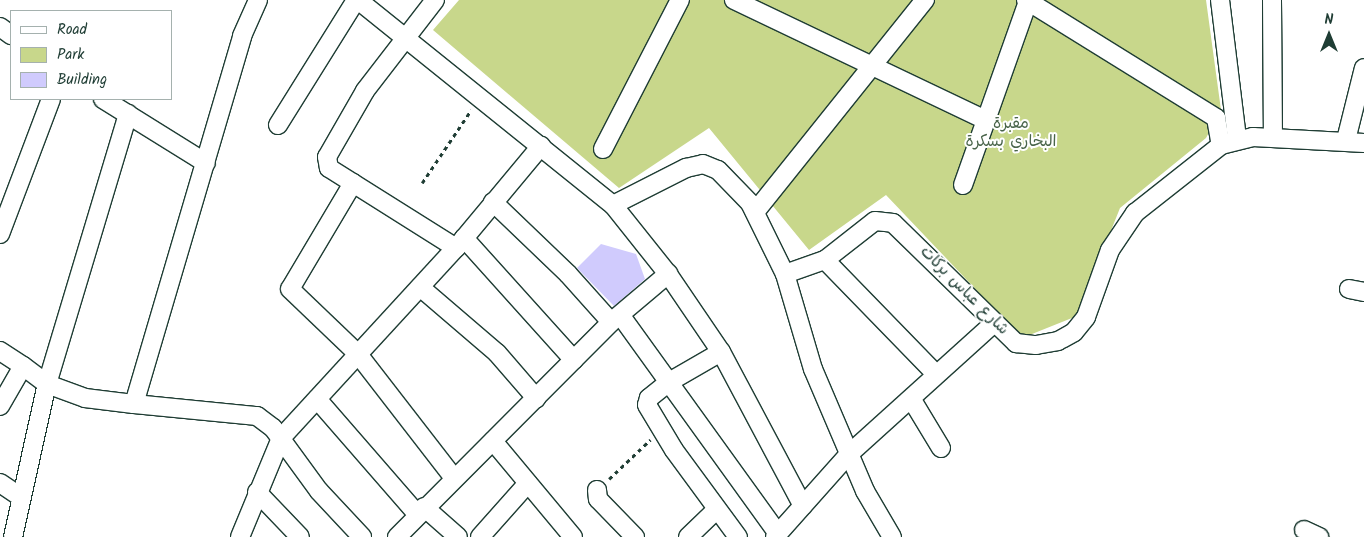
<!DOCTYPE html>
<meta charset="utf-8">
<style>
body{margin:0}
#map{position:relative;width:1364px;height:537px;overflow:hidden;background:#fff;font-family:Kalam,"Playpen Sans Arabic",sans-serif}
div>[style]{position:absolute}
.green>*{inset:0;background:#c8d78b}
.building>*{inset:0;background:#d0cbfd}
.path>*{height:2.5px;margin-top:-1.25px;transform-origin:0;background:repeating-linear-gradient(90deg,#1f3d34 0 4px,transparent 0 8px)}
.roads{filter:drop-shadow(1px 0 #1f3d34) drop-shadow(-1px 0 #1f3d34) drop-shadow(0 1px #1f3d34) drop-shadow(0 -1px #1f3d34)}
.minor>*{height:18px;margin:-9px;padding:0 9px;transform-origin:9px;border-radius:9px;background:#fff}
span{translate:-50% -50%;white-space:nowrap;text-align:center;line-height:1.15;-webkit-text-stroke:4px #fff;paint-order:stroke}
.park-label{font-size:16px;color:#49644a}
.street-label{font-size:16px;color:#1f3d34}
.legend{position:absolute;left:10px;top:10px;width:162px;height:90px;box-sizing:border-box;background:#fff;border:1px solid #a5b1ae;margin:0;padding:6px 9px;list-style:none;font-size:15px;color:#1f3d34}
.legend li{display:flex;align-items:center;gap:10px;height:25px}
.legend b{width:25px;border:1px solid #a5b1ae}
.north{position:absolute;left:1304px;top:10px;width:50px;height:50px;-webkit-text-stroke:4px #fff;paint-order:stroke;rotate:0deg;font-size:14px;font-weight:700;line-height:20px;text-align:center;color:#1f3d34}
.north::after{content:'';display:block;margin:auto;width:18px;height:22px;background:#1f3d34;clip-path:polygon(50% 0,100% 100%,50% 72%,0 100%)}
</style>
<div id="map">
<div class="green">
<div style="clip-path:polygon(459px 0,1206px 0,1221px 110px,1206px 138px,1120px 208px,1077px 316px,1022px 338px,886px 195px,809px 250px,709px 128px,619px 188px,433px 30px)"></div>
</div>
<div class="building">
<div style="clip-path:polygon(601px 244px,636px 254px,645px 279px,614px 306px,577px 268px)"></div>
</div>
<div class="path">
<div style="left:422px;top:183px;width:88px;rotate:-56.1deg"></div>
<div style="left:609px;top:479px;width:57px;rotate:-43.6deg"></div>
</div>
<div class="roads">
<div class="minor">
<div style="left:358px;top:0;width:327px;rotate:38.8deg"></div>
<div style="left:613px;top:205px;width:88px;rotate:51.4deg"></div>
<div style="left:668px;top:274px;width:94px;rotate:55.8deg"></div>
<div style="left:721px;top:352px;width:174px;rotate:62deg"></div>
<div style="left:435px;top:0;width:115px;rotate:127.6deg"></div>
<div style="left:365px;top:91px;width:76px;rotate:119.9deg"></div>
<div style="left:327px;top:157px;width:11px;rotate:80deg"></div>
<div style="left:329px;top:168px;width:150px;rotate:32.2deg"></div>
<div style="left:456px;top:248px;width:133px;rotate:-50.2deg"></div>
<div style="left:734px;top:0;width:279px;rotate:25.5deg"></div>
<div style="left:1026px;top:0;width:224px;rotate:31.8deg"></div>
<div style="left:1216px;top:118px;width:27px;rotate:80deg"></div>
<div style="left:1220px;top:0;width:140px;rotate:83deg"></div>
<div style="left:1272px;top:0;width:137px;rotate:89.6deg"></div>
<div style="left:0;top:27px;width:14px;rotate:36deg"></div>
<div style="left:103px;top:99px;width:121px;rotate:31.9deg"></div>
<div style="left:278px;top:125px;width:147px;rotate:-58deg"></div>
<div style="left:1346px;top:140px;width:74px;rotate:-76deg"></div>
<div style="left:603px;top:149px;width:168px;rotate:-62.7deg"></div>
<div style="left:353px;top:183px;width:123px;rotate:120.7deg"></div>
<div style="left:290px;top:289px;width:94px;rotate:43.7deg"></div>
<div style="left:358px;top:354px;width:157px;rotate:52.3deg"></div>
<div style="left:963px;top:185px;width:195px;rotate:-70.5deg"></div>
<div style="left:493px;top:202px;width:104px;rotate:43.8deg"></div>
<div style="left:568px;top:274px;width:64px;rotate:48.1deg"></div>
<div style="left:613px;top:205px;width:82px;rotate:-26.9deg"></div>
<div style="left:686px;top:168px;width:17px;rotate:-13deg"></div>
<div style="left:703px;top:164px;width:16px;rotate:22deg"></div>
<div style="left:718px;top:170px;width:46px;rotate:45.9deg"></div>
<div style="left:750px;top:203px;width:79px;rotate:63.8deg"></div>
<div style="left:785px;top:274px;width:42px;rotate:-19.3deg"></div>
<div style="left:825px;top:260px;width:63px;rotate:-38deg"></div>
<div style="left:875px;top:221px;width:18px;rotate:6deg"></div>
<div style="left:893px;top:223px;width:172px;rotate:44.3deg"></div>
<div style="left:1016px;top:343px;width:20px;rotate:6deg"></div>
<div style="left:1036px;top:345px;width:22px;rotate:-10deg"></div>
<div style="left:1058px;top:341px;width:18px;rotate:-29deg"></div>
<div style="left:1074px;top:332px;width:19px;rotate:-51deg"></div>
<div style="left:1086px;top:317px;width:71px;rotate:-70.3deg"></div>
<div style="left:1110px;top:250px;width:45px;rotate:-56deg"></div>
<div style="left:1135px;top:213px;width:110px;rotate:-38.3deg"></div>
<div style="left:1221px;top:145px;width:33px;rotate:-14deg"></div>
<div style="left:1253px;top:137px;width:111px;rotate:3.1deg"></div>
<div style="left:755px;top:212px;width:272px;rotate:-51.3deg"></div>
<div style="left:0;top:234px;width:144px;rotate:-69.3deg"></div>
<div style="left:464px;top:238px;width:164px;rotate:48deg"></div>
<div style="left:825px;top:260px;width:159px;rotate:45.8deg"></div>
<div style="left:785px;top:274px;width:99px;rotate:73.6deg"></div>
<div style="left:813px;top:369px;width:133px;rotate:66.9deg"></div>
<div style="left:865px;top:491px;width:53px;rotate:59.6deg"></div>
<div style="left:420px;top:287px;width:101px;rotate:40.6deg"></div>
<div style="left:497px;top:353px;width:60px;rotate:49.1deg"></div>
<div style="left:1349px;top:289px;width:15px;rotate:11deg"></div>
<div style="left:621px;top:316px;width:269px;rotate:54.2deg"></div>
<div style="left:0;top:351px;width:27px;rotate:33deg"></div>
<div style="left:23px;top:366px;width:46px;rotate:119.9deg"></div>
<div style="left:721px;top:352px;width:60px;rotate:150deg"></div>
<div style="left:669px;top:382px;width:26px;rotate:141deg"></div>
<div style="left:649px;top:398px;width:7px;rotate:106deg"></div>
<div style="left:647px;top:405px;width:52px;rotate:59deg"></div>
<div style="left:674px;top:450px;width:108px;rotate:53.7deg"></div>
<div style="left:23px;top:366px;width:30px;rotate:37deg"></div>
<div style="left:47px;top:384px;width:40px;rotate:20.2deg"></div>
<div style="left:85px;top:398px;width:49px;rotate:7deg"></div>
<div style="left:134px;top:404px;width:384px;rotate:-73.6deg"></div>
<div style="left:242px;top:36px;width:39px;rotate:-66deg"></div>
<div style="left:317px;top:399px;width:152px;rotate:49deg"></div>
<div style="left:912px;top:400px;width:56px;rotate:58.9deg"></div>
<div style="left:134px;top:404px;width:124px;rotate:5.6deg"></div>
<div style="left:257px;top:416px;width:20px;rotate:37deg"></div>
<div style="left:273px;top:428px;width:78px;rotate:53.9deg"></div>
<div style="left:319px;top:491px;width:63px;rotate:46.9deg"></div>
<div style="left:493px;top:441px;width:125px;rotate:50.2deg"></div>
<div style="left:0;top:483px;width:25px;rotate:34deg"></div>
<div style="left:597px;top:490px;width:9px;rotate:84deg"></div>
<div style="left:598px;top:499px;width:53px;rotate:45.8deg"></div>
<div style="left:257px;top:492px;width:62px;rotate:46.3deg"></div>
<div style="left:424px;top:507px;width:45px;rotate:41.4deg"></div>
<div style="left:1304px;top:530px;width:17px;rotate:25deg"></div>
<div style="left:13px;top:537px;width:157px;rotate:-77.5deg"></div>
<div style="left:47px;top:384px;width:282px;rotate:-73.3deg"></div>
<div style="left:240px;top:537px;width:107px;rotate:-67.5deg"></div>
<div style="left:281px;top:438px;width:258px;rotate:-47.4deg"></div>
<div style="left:397px;top:537px;width:303px;rotate:-45.1deg"></div>
<div style="left:611px;top:322px;width:75px;rotate:-40.1deg"></div>
<div style="left:480px;top:537px;width:72px;rotate:-48.4deg"></div>
<div style="left:688px;top:537px;width:39px;rotate:-44deg"></div>
<div style="left:775px;top:537px;width:110px;rotate:-48.3deg"></div>
<div style="left:848px;top:455px;width:197px;rotate:-42.1deg"></div>
</div>
</div>
<div class="park-label">
<span style="left:1011px;top:133px">مقبرة<br>البخاري بسكرة</span>
</div>
<div class="street-label">
<span style="left:964px;top:291px;rotate:45deg">شارع عباس بركات</span>
</div>
<ul class="legend">
<li><b style="height:6px;background:#fff"></b>Road</li>
<li><b style="height:14px;background:#c8d78b"></b>Park</li>
<li><b style="height:14px;background:#d0cbfd"></b>Building</li>
</ul>
<div class="north">N</div>
</div>
